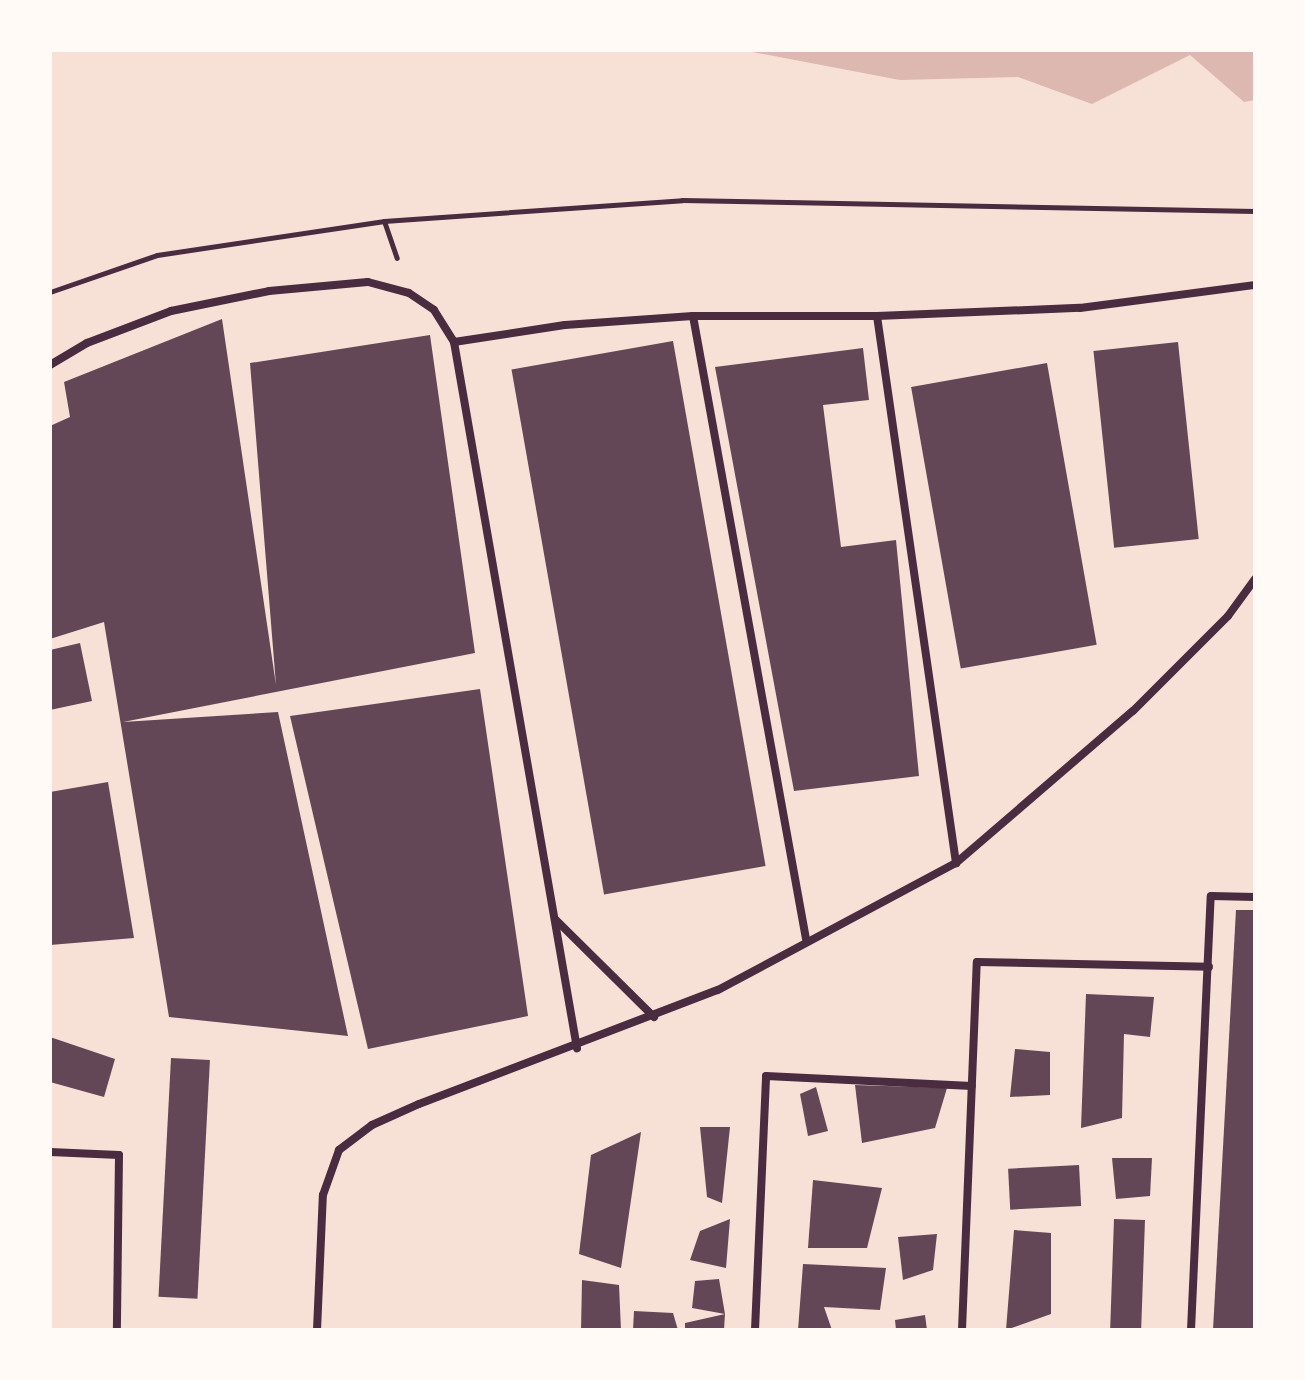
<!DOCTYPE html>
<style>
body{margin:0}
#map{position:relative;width:1305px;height:1380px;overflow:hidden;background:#f7e1d7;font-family:Montserrat,sans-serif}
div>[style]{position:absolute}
.water>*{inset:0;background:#dcb8b0}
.building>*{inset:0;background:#644757;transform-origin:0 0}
.path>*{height:5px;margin:-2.5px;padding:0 2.5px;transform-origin:2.5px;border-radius:2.5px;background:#4a2c40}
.minor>*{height:8px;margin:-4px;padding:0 4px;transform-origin:4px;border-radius:4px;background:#4a2c40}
span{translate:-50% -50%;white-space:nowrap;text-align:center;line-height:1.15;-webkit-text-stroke:8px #fffaf5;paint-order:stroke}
.frame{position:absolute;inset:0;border:52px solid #fffaf5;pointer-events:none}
</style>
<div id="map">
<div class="water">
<div style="clip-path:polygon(742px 50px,1255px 50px,1255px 100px,1244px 102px,1190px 55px,1092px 104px,1018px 77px,900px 80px)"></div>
</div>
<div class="building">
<div style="clip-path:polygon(222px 319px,276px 685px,250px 363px,430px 335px,475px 653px,123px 722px,278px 712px,348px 1036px,169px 1017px,104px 622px,50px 639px,50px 426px,70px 417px,64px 382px)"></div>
<div style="left:673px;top:341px;width:533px;height:164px;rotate:80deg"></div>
<div style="left:1178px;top:342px;width:198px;height:85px;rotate:84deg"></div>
<div style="clip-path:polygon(863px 348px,869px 400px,823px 405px,841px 547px,896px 540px,919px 776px,794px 791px,715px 367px)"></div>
<div style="left:1047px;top:363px;width:286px;height:138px;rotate:80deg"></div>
<div style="clip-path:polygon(80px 643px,92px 701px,50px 710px,50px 650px)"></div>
<div style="clip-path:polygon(480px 689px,528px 1016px,368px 1049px,290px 716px)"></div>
<div style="clip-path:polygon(108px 782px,134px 938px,50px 945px,50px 792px)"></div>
<div style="clip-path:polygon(1236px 910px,1255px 910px,1255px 1330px,1213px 1330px)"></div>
<div style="clip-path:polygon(1086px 994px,1154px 997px,1150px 1037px,1124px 1034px,1122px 1118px,1081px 1128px)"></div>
<div style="clip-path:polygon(50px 1037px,115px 1059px,104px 1097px,50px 1082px)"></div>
<div style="clip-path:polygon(1015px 1049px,1050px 1052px,1050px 1095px,1010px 1097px)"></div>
<div style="left:171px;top:1058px;width:39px;height:239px;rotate:3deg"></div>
<div style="clip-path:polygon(855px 1085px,947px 1088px,935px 1128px,862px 1143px)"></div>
<div style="clip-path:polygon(816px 1087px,828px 1131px,808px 1136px,800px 1094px)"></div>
<div style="clip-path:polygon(700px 1127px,730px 1127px,722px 1203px,707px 1197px)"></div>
<div style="clip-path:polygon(641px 1132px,621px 1268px,579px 1254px,591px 1155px)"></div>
<div style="clip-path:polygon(1112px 1158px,1152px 1158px,1150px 1196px,1116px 1199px)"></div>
<div style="left:1079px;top:1165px;width:41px;height:71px;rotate:87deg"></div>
<div style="clip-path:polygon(813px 1180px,882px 1188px,867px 1248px,808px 1248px)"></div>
<div style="clip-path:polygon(730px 1219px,726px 1268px,690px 1260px,700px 1231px)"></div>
<div style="left:1114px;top:1219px;width:31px;height:111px;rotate:2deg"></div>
<div style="clip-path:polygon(1014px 1230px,1051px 1233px,1051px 1314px,1006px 1330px)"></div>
<div style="clip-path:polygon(937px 1234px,933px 1270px,903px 1280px,898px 1237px)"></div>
<div style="clip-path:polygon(803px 1264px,886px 1268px,880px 1310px,824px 1307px,832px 1330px,798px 1330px)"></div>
<div style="clip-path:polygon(719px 1279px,725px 1314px,724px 1330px,685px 1330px,685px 1323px,725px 1314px,692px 1308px,695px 1281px)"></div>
<div style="clip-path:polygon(582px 1280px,619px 1285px,621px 1330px,581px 1330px)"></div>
<div style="clip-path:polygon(634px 1311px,673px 1313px,678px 1330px,633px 1330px)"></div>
<div style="clip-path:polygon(925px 1315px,927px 1330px,896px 1330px,895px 1320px)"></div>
</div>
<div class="path">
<div style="left:384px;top:221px;width:39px;rotate:71deg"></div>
<div style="left:50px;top:292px;width:113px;rotate:-19.1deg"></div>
<div style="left:157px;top:255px;width:230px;rotate:-8.5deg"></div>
<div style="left:384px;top:221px;width:299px;rotate:-4deg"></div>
<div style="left:682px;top:200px;width:573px;rotate:1.1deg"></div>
</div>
<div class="minor">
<div style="left:693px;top:316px;width:633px;rotate:79.72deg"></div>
<div style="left:877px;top:316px;width:553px;rotate:81.78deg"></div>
<div style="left:454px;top:342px;width:112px;rotate:-8.7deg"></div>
<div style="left:565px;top:325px;width:128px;rotate:-4deg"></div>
<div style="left:693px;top:316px;width:184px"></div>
<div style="left:877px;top:316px;width:203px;rotate:-2.3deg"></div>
<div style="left:1080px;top:308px;width:177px;rotate:-7.5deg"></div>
<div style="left:50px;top:365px;width:43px;rotate:-30.7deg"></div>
<div style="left:87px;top:343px;width:90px;rotate:-20.9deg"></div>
<div style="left:171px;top:311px;width:100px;rotate:-11.5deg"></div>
<div style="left:269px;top:291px;width:99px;rotate:-5.2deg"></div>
<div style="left:368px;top:282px;width:42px;rotate:15deg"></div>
<div style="left:409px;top:293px;width:30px;rotate:34deg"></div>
<div style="left:434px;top:310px;width:38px;rotate:58deg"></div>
<div style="left:454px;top:342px;width:717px;rotate:80.12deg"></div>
<div style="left:556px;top:920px;width:138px;rotate:44.7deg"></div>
<div style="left:50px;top:1152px;width:69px;rotate:2.5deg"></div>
<div style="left:119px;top:1155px;width:175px;rotate:90.7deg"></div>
<div style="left:317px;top:1330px;width:135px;rotate:-87.5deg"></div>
<div style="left:323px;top:1195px;width:48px;rotate:-70.4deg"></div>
<div style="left:339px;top:1150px;width:41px;rotate:-37.1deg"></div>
<div style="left:372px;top:1125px;width:51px;rotate:-24.1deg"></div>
<div style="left:419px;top:1104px;width:320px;rotate:-20.9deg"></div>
<div style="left:718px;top:990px;width:270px;rotate:-28.1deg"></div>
<div style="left:956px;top:863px;width:233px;rotate:-40.7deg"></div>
<div style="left:1133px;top:711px;width:134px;rotate:-45deg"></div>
<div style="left:1228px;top:616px;width:46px;rotate:-53.9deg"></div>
<div style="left:755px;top:1330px;width:254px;rotate:-87.5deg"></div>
<div style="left:766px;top:1076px;width:206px;rotate:2.8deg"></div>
<div style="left:962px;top:1330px;width:368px;rotate:-87.7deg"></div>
<div style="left:977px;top:962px;width:232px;rotate:1.2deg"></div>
<div style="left:1191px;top:1330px;width:434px;rotate:-87.4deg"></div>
<div style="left:1211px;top:896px;width:44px;rotate:1.3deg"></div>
</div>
<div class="frame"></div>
</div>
